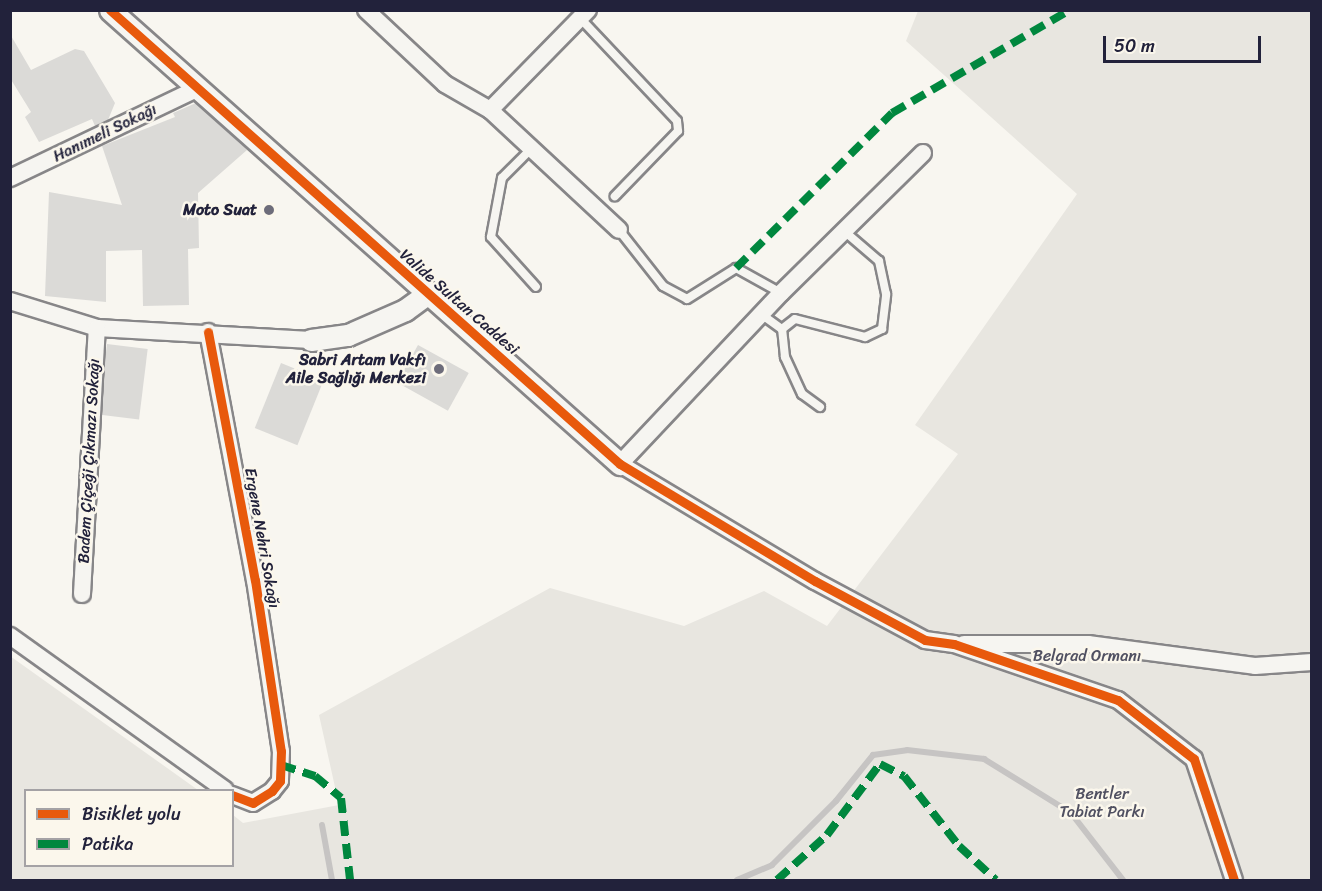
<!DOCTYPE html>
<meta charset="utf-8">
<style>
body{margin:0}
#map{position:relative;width:1322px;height:891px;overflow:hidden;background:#f8f6f0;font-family:Sriracha,sans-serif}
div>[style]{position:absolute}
.green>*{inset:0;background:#e8e6e0}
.stream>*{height:6px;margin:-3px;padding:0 3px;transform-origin:3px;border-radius:3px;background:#c6c4c3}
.building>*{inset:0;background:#dbdad7;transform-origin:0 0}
.roads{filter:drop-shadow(2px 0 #878688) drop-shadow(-2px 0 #878688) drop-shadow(0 2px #878688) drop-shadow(0 -2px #878688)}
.service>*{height:8px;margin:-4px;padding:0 4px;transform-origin:4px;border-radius:4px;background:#f6f5f1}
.minor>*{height:16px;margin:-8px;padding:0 8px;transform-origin:8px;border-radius:8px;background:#f6f5f1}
.tertiary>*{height:21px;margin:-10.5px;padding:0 10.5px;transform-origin:10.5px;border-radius:10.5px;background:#f6f5f1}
.quiet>*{height:8px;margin-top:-4px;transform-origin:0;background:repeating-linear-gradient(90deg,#00873e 0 15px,transparent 0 23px)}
.cycleway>*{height:9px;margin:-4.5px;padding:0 4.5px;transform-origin:4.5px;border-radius:4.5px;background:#e8590c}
.dots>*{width:16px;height:16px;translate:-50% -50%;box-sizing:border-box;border:3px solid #fbf7ec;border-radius:50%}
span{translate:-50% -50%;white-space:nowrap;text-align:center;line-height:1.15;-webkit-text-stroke:5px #fbf7ec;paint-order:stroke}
.street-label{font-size:16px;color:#22223b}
.poi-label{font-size:16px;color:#22223b;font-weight:700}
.right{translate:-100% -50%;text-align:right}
.park-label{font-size:16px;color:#505061}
.frame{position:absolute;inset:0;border:12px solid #22223b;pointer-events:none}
.legend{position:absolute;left:24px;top:789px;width:210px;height:78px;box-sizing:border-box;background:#fbf7ec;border:2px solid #a4a2a5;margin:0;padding:8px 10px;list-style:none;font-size:18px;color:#22223b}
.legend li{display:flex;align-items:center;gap:12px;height:30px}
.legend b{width:30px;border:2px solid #a4a2a5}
.scale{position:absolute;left:1103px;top:36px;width:158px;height:27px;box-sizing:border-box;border:3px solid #22223b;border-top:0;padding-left:8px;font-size:18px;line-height:21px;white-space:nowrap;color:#22223b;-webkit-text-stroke:4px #fbf7ec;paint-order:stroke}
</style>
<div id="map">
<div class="green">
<div style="clip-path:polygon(918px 11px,1311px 11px,1311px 880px,11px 880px,10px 656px,198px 790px,26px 790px,26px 866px,232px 866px,233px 815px,243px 823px,339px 805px,319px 715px,550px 588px,684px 626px,764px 591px,827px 626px,958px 454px,915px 425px,1077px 194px,906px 41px)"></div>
</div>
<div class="stream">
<div style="left:322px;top:825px;width:56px;rotate:79.7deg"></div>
<div style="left:737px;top:880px;width:38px;rotate:-23deg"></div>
<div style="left:772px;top:865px;width:91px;rotate:-45deg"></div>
<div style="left:836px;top:801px;width:59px;rotate:-51.2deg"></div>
<div style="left:873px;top:755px;width:34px;rotate:-8deg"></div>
<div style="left:907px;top:750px;width:78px;rotate:6.7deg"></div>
<div style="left:984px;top:759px;width:102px;rotate:31.8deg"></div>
<div style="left:1071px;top:813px;width:85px;rotate:52.2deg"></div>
</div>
<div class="building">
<div style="clip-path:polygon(10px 34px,31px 70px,75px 49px,84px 51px,115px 103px,108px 120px,95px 126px,92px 119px,39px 142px,25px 117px,31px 112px,10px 78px)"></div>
<div style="clip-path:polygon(196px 103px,247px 150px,198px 193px,199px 248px,188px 249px,189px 305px,143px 306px,142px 250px,106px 251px,106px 302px,45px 296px,49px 192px,122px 205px,102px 146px,175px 117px,173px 113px)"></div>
<div style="left:107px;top:344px;width:41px;height:71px;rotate:7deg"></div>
<div style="left:418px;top:345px;width:58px;height:43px;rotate:29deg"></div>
<div style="left:281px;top:363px;width:46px;height:70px;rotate:22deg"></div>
</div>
<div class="roads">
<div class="service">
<div style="left:580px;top:18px;width:141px;rotate:46.7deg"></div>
<div style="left:677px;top:121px;width:10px;rotate:84deg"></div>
<div style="left:678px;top:131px;width:91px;rotate:134.1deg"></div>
<div style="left:532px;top:148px;width:42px;rotate:135deg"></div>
<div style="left:502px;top:178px;width:60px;rotate:100.6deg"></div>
<div style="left:491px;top:237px;width:67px;rotate:48deg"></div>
<div style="left:619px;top:230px;width:71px;rotate:51.8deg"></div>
<div style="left:663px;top:286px;width:27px;rotate:28deg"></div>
<div style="left:687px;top:299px;width:58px;rotate:-32.3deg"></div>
<div style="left:736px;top:268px;width:51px;rotate:29.1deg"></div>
<div style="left:761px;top:314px;width:26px;rotate:36deg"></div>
<div style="left:820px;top:407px;width:22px;rotate:-144deg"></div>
<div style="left:802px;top:394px;width:41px;rotate:-114.7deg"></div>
<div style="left:785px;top:357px;width:28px;rotate:-96deg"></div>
<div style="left:782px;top:329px;width:16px;rotate:-38deg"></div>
<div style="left:795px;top:319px;width:72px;rotate:14.4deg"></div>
<div style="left:865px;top:337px;width:19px;rotate:-25deg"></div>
<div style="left:882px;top:329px;width:35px;rotate:-83deg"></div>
<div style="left:886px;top:294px;width:34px;rotate:-102deg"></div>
<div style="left:879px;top:261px;width:46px;rotate:-139.4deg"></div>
</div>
<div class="minor">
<div style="left:366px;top:10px;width:108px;rotate:43.1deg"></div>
<div style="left:445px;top:84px;width:52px;rotate:30deg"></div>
<div style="left:490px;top:110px;width:176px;rotate:42.9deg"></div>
<div style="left:490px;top:110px;width:140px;rotate:-45.6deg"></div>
<div style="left:923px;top:153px;width:199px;rotate:135.4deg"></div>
<div style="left:781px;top:293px;width:235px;rotate:133.3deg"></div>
<div style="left:620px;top:464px;width:227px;rotate:31deg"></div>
<div style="left:815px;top:581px;width:125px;rotate:28.2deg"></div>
<div style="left:925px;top:640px;width:29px;rotate:8deg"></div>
<div style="left:954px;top:644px;width:173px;rotate:18.9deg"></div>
<div style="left:1118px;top:700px;width:96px;rotate:37.8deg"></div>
<div style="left:1194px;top:759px;width:127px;rotate:71.7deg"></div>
<div style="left:10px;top:178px;width:209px;rotate:-25.5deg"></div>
<div style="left:10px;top:301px;width:91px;rotate:17.2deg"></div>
<div style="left:97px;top:328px;width:214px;rotate:3.2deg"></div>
<div style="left:208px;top:332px;width:252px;rotate:79.3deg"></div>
<div style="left:255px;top:580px;width:173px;rotate:81.4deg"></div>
<div style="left:281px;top:751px;width:30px;rotate:92deg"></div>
<div style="left:280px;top:781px;width:13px;rotate:129deg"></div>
<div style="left:272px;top:791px;width:22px;rotate:148deg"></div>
<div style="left:253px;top:803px;width:22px;rotate:-159deg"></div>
<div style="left:82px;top:594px;width:266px;rotate:-86.8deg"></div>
<div style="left:10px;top:636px;width:264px;rotate:35.6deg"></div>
<div style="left:964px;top:644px;width:124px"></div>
<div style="left:1088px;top:644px;width:168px;rotate:7.5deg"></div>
<div style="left:1255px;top:666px;width:57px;rotate:-4deg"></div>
</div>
<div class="tertiary">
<div style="left:110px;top:10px;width:683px;rotate:41.68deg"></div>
<div style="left:311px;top:340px;width:37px;rotate:-8deg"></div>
<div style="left:348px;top:335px;width:62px;rotate:-23.7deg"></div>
<div style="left:405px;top:310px;width:27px;rotate:-36deg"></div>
</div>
</div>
<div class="quiet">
<div style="left:736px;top:268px;width:220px;rotate:-44.8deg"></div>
<div style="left:892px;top:113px;width:206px;rotate:-30.1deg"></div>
<div style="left:281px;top:765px;width:36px;rotate:18deg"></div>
<div style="left:315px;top:776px;width:34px;rotate:40deg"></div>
<div style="left:341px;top:798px;width:82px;rotate:83.7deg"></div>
<div style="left:777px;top:880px;width:67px;rotate:-42deg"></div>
<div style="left:827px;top:835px;width:89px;rotate:-53.3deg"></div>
<div style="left:880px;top:764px;width:27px;rotate:27deg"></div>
<div style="left:904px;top:776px;width:89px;rotate:51.8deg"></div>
<div style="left:959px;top:846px;width:50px;rotate:42.6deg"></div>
</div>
<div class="cycleway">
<div style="left:110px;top:10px;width:683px;rotate:41.68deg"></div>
<div style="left:620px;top:464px;width:227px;rotate:31deg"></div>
<div style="left:815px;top:581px;width:125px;rotate:28.2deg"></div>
<div style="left:925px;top:640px;width:29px;rotate:8deg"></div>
<div style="left:954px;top:644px;width:173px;rotate:18.9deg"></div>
<div style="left:1118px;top:700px;width:96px;rotate:37.8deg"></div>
<div style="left:1194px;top:759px;width:127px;rotate:71.7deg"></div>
<div style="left:208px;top:332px;width:252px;rotate:79.3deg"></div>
<div style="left:255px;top:580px;width:173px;rotate:81.4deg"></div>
<div style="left:281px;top:751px;width:30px;rotate:92deg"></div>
<div style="left:280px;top:781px;width:13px;rotate:129deg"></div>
<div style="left:272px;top:791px;width:22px;rotate:148deg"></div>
<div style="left:253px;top:803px;width:22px;rotate:-159deg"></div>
</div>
<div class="dots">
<div style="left:269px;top:210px;background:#6d6c7a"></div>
<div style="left:439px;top:369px;background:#6d6c7a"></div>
</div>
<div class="street-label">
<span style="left:105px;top:133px;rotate:-26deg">Hanımeli Sokağı</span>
<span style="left:459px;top:302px;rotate:41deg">Valide Sultan Caddesi</span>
<span style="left:89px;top:461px;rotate:-87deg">Badem Çiçeği Çıkmazı Sokağı</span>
<span style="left:262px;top:538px;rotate:80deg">Ergene Nehri Sokağı</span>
</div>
<div class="poi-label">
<span class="right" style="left:257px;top:210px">Moto Suat</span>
<span class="right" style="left:426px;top:369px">Sabri Artam Vakfı<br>Aile Sağlığı Merkezi</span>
</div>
<div class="park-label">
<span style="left:1087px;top:656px">Belgrad Ormanı</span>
<span style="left:1102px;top:803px">Bentler<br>Tabiat Parkı</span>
</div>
<div class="frame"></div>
<ul class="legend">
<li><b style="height:8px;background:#e8590c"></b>Bisiklet yolu</li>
<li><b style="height:8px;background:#00873e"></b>Patika</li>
</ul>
<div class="scale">50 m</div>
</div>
